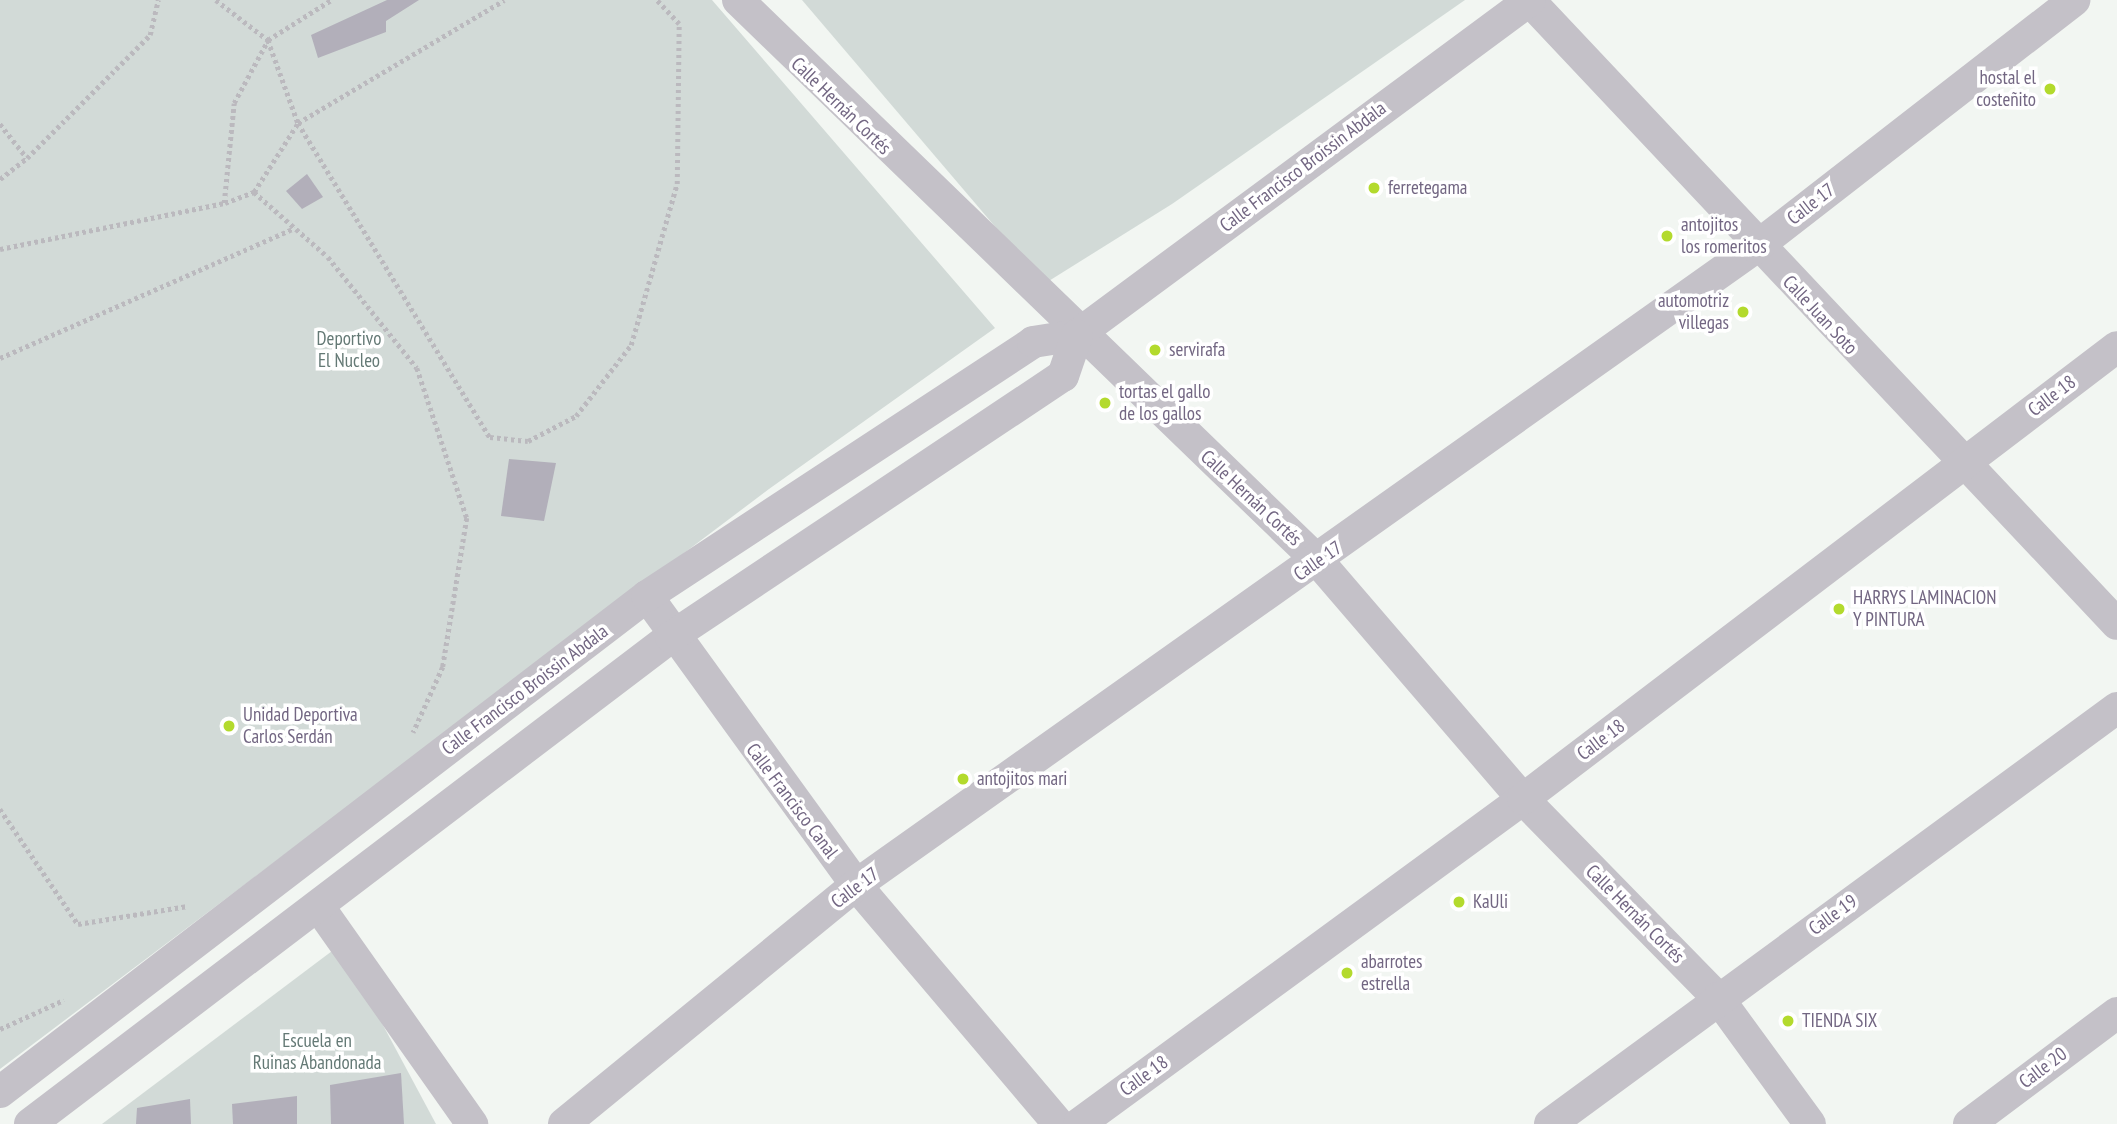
<!DOCTYPE html>
<meta charset="utf-8">
<style>
body{margin:0}
#map{position:relative;width:2117px;height:1124px;overflow:hidden;background:#f2f6f2;font-family:"PT Sans Narrow",sans-serif}
div>[style]{position:absolute}
.green>*{inset:0;background:#d2dad7}
.building>*{inset:0;background:#b2afba}
.path>*{height:4.5px;margin-top:-2.25px;transform-origin:0;background:repeating-linear-gradient(90deg,#bbb9be 0 3.5px,transparent 0 7px)}
.street>*{height:32px;margin:-16px;padding:0 16px;transform-origin:16px;border-radius:16px;background:#c4c1c8}
.dots>*{width:19px;height:19px;translate:-50% -50%;box-sizing:border-box;border:4px solid #fff;border-radius:50%}
span{translate:-50% -50%;white-space:nowrap;text-align:center;line-height:1.15;-webkit-text-stroke:7px #fff;paint-order:stroke}
.poi-label{font-size:19px;color:#726682}
.right{translate:-100% -50%;text-align:right}
.left{translate:0 -50%;text-align:left}
.street-label{font-size:19px;color:#726682}
.park-label{font-size:19px;color:#647975}
</style>
<div id="map">
<div class="green">
<div style="clip-path:polygon(0 0,712px 0,995px 328px,769px 489px,0 1069px)"></div>
<div style="clip-path:polygon(802px 0,1465px 0,1172px 204px,1044px 284px)"></div>
<div style="clip-path:polygon(340px 945px,436px 1124px,102px 1124px)"></div>
</div>
<div class="building">
<div style="clip-path:polygon(387px 0,419px 0,386px 21px,386px 32px,318px 58px,311px 35px)"></div>
<div style="clip-path:polygon(307px 174px,323px 197px,302px 209px,286px 191px)"></div>
<div style="clip-path:polygon(509px 459px,556px 463px,544px 521px,501px 516px)"></div>
<div style="clip-path:polygon(401px 1073px,404px 1124px,331px 1124px,330px 1085px)"></div>
<div style="clip-path:polygon(297px 1096px,297px 1124px,233px 1124px,232px 1104px)"></div>
<div style="clip-path:polygon(190px 1099px,191px 1124px,136px 1124px,137px 1108px)"></div>
</div>
<div class="path">
<div style="left:216px;top:0;width:66px;rotate:37.6deg"></div>
<div style="left:268px;top:40px;width:88px;rotate:70.1deg"></div>
<div style="left:298px;top:123px;width:368px;rotate:58.6deg"></div>
<div style="left:490px;top:437px;width:38px;rotate:6deg"></div>
<div style="left:528px;top:441px;width:54px;rotate:-27.5deg"></div>
<div style="left:576px;top:416px;width:90px;rotate:-52.2deg"></div>
<div style="left:631px;top:345px;width:167px;rotate:-74.1deg"></div>
<div style="left:677px;top:184px;width:160px;rotate:-89.3deg"></div>
<div style="left:679px;top:24px;width:33px;rotate:-133deg"></div>
<div style="left:0;top:124px;width:43px;rotate:51.5deg"></div>
<div style="left:27px;top:158px;width:174px;rotate:-45deg"></div>
<div style="left:150px;top:35px;width:36px;rotate:-77deg"></div>
<div style="left:0;top:179px;width:34px;rotate:-38deg"></div>
<div style="left:254px;top:192px;width:98px;rotate:41.3deg"></div>
<div style="left:328px;top:257px;width:142px;rotate:51.3deg"></div>
<div style="left:417px;top:368px;width:158px;rotate:71.6deg"></div>
<div style="left:467px;top:518px;width:151px;rotate:99.2deg"></div>
<div style="left:443px;top:667px;width:72px;rotate:114.4deg"></div>
<div style="left:225px;top:203px;width:31px;rotate:-21deg"></div>
<div style="left:254px;top:192px;width:82px;rotate:-57.5deg"></div>
<div style="left:298px;top:123px;width:240px;rotate:-30.8deg"></div>
<div style="left:0;top:249px;width:229px;rotate:-11.6deg"></div>
<div style="left:224px;top:203px;width:100px;rotate:-84.3deg"></div>
<div style="left:234px;top:103px;width:72px;rotate:-61.6deg"></div>
<div style="left:268px;top:40px;width:75px;rotate:-32.4deg"></div>
<div style="left:0;top:358px;width:322px;rotate:-23.8deg"></div>
<div style="left:0;top:809px;width:139px;rotate:55.9deg"></div>
<div style="left:78px;top:924px;width:111px;rotate:-9.3deg"></div>
<div style="left:0;top:1029px;width:70px;rotate:-24.4deg"></div>
</div>
<div class="street">
<div style="left:738px;top:0;width:807px;rotate:44.05deg"></div>
<div style="left:1318px;top:561px;width:314px;rotate:49.3deg"></div>
<div style="left:1523px;top:799px;width:279px;rotate:45.6deg"></div>
<div style="left:1718px;top:998px;width:156px;rotate:53.9deg"></div>
<div style="left:1529px;top:0;width:857px;rotate:46.7deg"></div>
<div style="left:647px;top:596px;width:357px;rotate:54.1deg"></div>
<div style="left:856px;top:885px;width:314px;rotate:49.7deg"></div>
<div style="left:319px;top:907px;width:266px;rotate:54.8deg"></div>
<div style="left:0;top:1092px;width:815px;rotate:-37.47deg"></div>
<div style="left:647px;top:596px;width:462px;rotate:-33.3deg"></div>
<div style="left:1033px;top:342px;width:45px;rotate:-9deg"></div>
<div style="left:1077px;top:335px;width:563px;rotate:-36.48deg"></div>
<div style="left:30px;top:1124px;width:805px;rotate:-37.23deg"></div>
<div style="left:671px;top:637px;width:471px;rotate:-33.7deg"></div>
<div style="left:1063px;top:376px;width:43px;rotate:-71.1deg"></div>
<div style="left:564px;top:1124px;width:377px;rotate:-39.3deg"></div>
<div style="left:856px;top:885px;width:1103px;rotate:-35.33deg"></div>
<div style="left:1756px;top:247px;width:403px;rotate:-37.8deg"></div>
<div style="left:1079px;top:1124px;width:550px;rotate:-36.2deg"></div>
<div style="left:1523px;top:799px;width:746px;rotate:-37.27deg"></div>
<div style="left:1550px;top:1124px;width:703px;rotate:-36.27deg"></div>
<div style="left:1969px;top:1124px;width:185px;rotate:-36.9deg"></div>
</div>
<div class="dots">
<div style="left:2050px;top:89px;background:#b3da2d"></div>
<div style="left:1374px;top:188px;background:#b3da2d"></div>
<div style="left:1667px;top:236px;background:#b3da2d"></div>
<div style="left:1743px;top:312px;background:#b3da2d"></div>
<div style="left:1155px;top:350px;background:#b3da2d"></div>
<div style="left:1105px;top:403px;background:#b3da2d"></div>
<div style="left:1839px;top:609px;background:#b3da2d"></div>
<div style="left:229px;top:726px;background:#b3da2d"></div>
<div style="left:963px;top:779px;background:#b3da2d"></div>
<div style="left:1459px;top:902px;background:#b3da2d"></div>
<div style="left:1347px;top:973px;background:#b3da2d"></div>
<div style="left:1788px;top:1021px;background:#b3da2d"></div>
</div>
<div class="poi-label">
<span class="right" style="left:2036px;top:89px">hostal el<br>costeñito</span>
<span class="left" style="left:1388px;top:188px">ferretegama</span>
<span class="left" style="left:1681px;top:236px">antojitos<br>los romeritos</span>
<span class="right" style="left:1729px;top:312px">automotriz<br>villegas</span>
<span class="left" style="left:1169px;top:350px">servirafa</span>
<span class="left" style="left:1119px;top:403px">tortas el gallo<br>de los gallos</span>
<span class="left" style="left:1853px;top:609px">HARRYS LAMINACION<br>Y PINTURA</span>
<span class="left" style="left:243px;top:726px">Unidad Deportiva<br>Carlos Serdán</span>
<span class="left" style="left:977px;top:779px">antojitos mari</span>
<span class="left" style="left:1473px;top:902px">KaUli</span>
<span class="left" style="left:1361px;top:973px">abarrotes<br>estrella</span>
<span class="left" style="left:1802px;top:1021px">TIENDA SIX</span>
</div>
<div class="street-label">
<span style="left:841px;top:106px;rotate:44deg">Calle Hernán Cortés</span>
<span style="left:1303px;top:167px;rotate:-37deg">Calle Francisco Broissin Abdala</span>
<span style="left:1811px;top:204px;rotate:-38deg">Calle 17</span>
<span style="left:1820px;top:315px;rotate:47deg">Calle Juan Soto</span>
<span style="left:2052px;top:396px;rotate:-37deg">Calle 18</span>
<span style="left:1251px;top:498px;rotate:43deg">Calle Hernán Cortés</span>
<span style="left:1318px;top:561px;rotate:-35deg">Calle 17</span>
<span style="left:525px;top:690px;rotate:-37deg">Calle Francisco Broissin Abdala</span>
<span style="left:1601px;top:740px;rotate:-37deg">Calle 18</span>
<span style="left:792px;top:801px;rotate:53deg">Calle Francisco Canal</span>
<span style="left:855px;top:888px;rotate:-37deg">Calle 17</span>
<span style="left:1635px;top:914px;rotate:45deg">Calle Hernán Cortés</span>
<span style="left:1833px;top:915px;rotate:-36deg">Calle 19</span>
<span style="left:2043px;top:1068px;rotate:-37deg">Calle 20</span>
<span style="left:1144px;top:1076px;rotate:-36deg">Calle 18</span>
</div>
<div class="park-label">
<span style="left:349px;top:350px">Deportivo<br>El Nucleo</span>
<span style="left:317px;top:1052px">Escuela en<br>Ruinas Abandonada</span>
</div>
</div>
